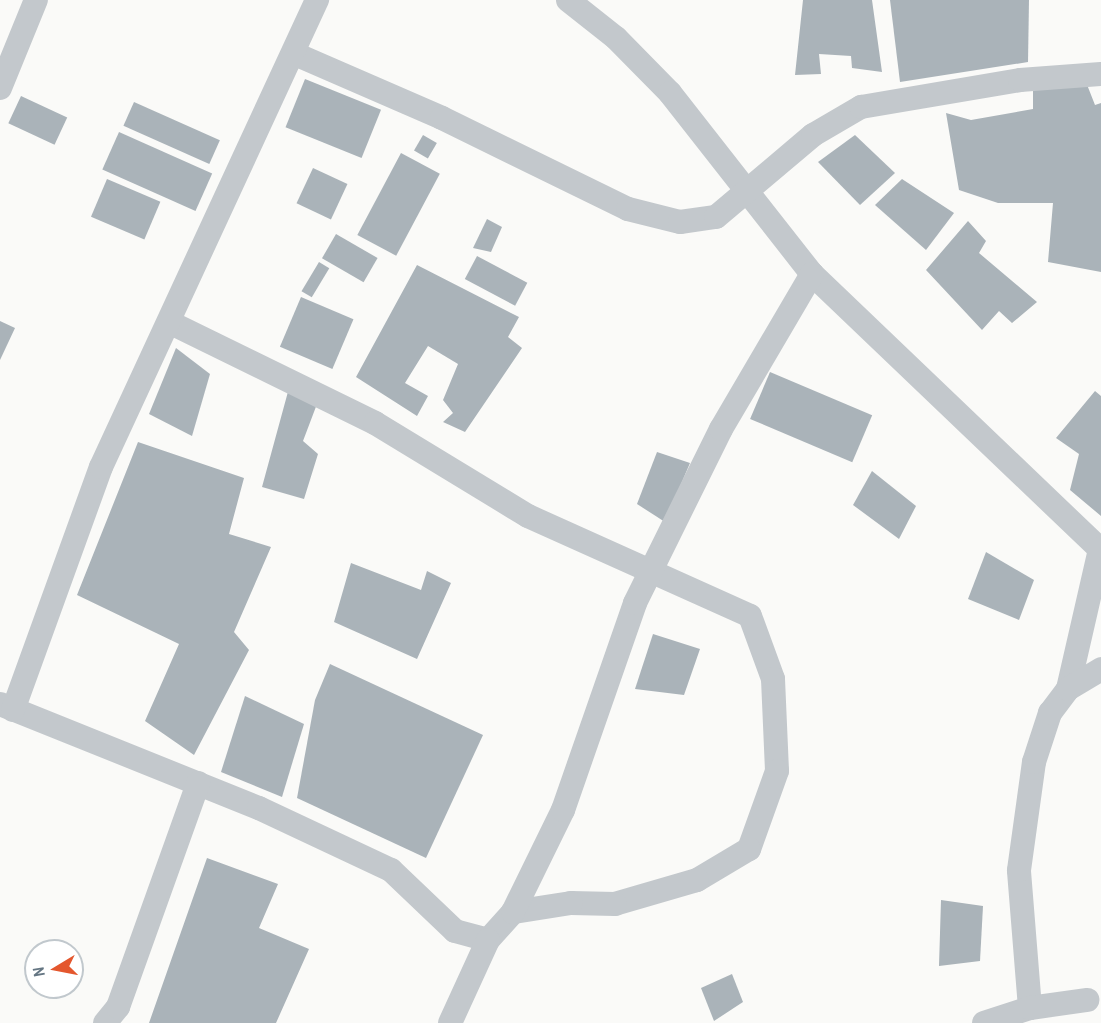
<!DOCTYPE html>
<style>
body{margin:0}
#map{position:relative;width:1101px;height:1023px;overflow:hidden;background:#fafaf8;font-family:"Archivo Narrow",sans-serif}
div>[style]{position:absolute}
.building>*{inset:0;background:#aab3b9;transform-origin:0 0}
.minor>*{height:24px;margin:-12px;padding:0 12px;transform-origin:12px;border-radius:12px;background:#c3c8cc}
span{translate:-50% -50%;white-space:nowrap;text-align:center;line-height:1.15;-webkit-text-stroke:6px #fff;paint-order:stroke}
.north{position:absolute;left:24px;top:939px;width:60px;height:60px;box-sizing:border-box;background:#fff;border:2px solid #c1c8cd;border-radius:50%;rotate:260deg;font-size:16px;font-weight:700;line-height:24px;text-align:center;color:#657683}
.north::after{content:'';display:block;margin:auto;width:21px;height:27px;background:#e4572e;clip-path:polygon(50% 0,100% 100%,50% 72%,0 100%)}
</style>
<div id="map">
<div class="building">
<div style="clip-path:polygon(803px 0,872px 0,882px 72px,852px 68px,851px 56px,819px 54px,821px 74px,795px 75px)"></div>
<div style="clip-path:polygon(890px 0,1029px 0,1028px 62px,900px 82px)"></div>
<div style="clip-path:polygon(1084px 77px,1095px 105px,1101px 103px,1101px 272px,1048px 262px,1053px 203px,998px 203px,959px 190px,946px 113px,971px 120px,1033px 109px,1033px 81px)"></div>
<div style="left:305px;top:79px;width:82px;height:52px;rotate:22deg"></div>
<div style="left:21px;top:96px;width:51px;height:30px;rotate:25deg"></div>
<div style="left:134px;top:102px;width:94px;height:26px;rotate:24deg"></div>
<div style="left:119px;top:132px;width:102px;height:41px;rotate:24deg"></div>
<div style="left:423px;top:135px;width:16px;height:18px;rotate:30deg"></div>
<div style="clip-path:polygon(855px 135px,895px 173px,860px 205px,818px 162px)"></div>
<div style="left:401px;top:153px;width:44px;height:93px;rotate:28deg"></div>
<div style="left:313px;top:168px;width:38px;height:39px;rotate:25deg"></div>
<div style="left:107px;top:179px;width:58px;height:41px;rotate:23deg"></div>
<div style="clip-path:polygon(902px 179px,954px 213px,926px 250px,875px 205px)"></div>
<div style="clip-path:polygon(487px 219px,502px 227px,491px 252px,473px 248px)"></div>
<div style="clip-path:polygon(968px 221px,986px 241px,979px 253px,1037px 302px,1012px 323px,999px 311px,982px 330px,926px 270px)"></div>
<div style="left:336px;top:234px;width:48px;height:28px;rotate:30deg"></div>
<div style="left:477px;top:256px;width:57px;height:26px;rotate:28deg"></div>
<div style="left:319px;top:262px;width:12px;height:34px;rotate:31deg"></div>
<div style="clip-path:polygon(417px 265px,519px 317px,508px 337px,522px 348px,465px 432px,443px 422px,453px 413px,443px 400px,458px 364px,428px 346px,405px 383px,428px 396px,417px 416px,356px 377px)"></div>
<div style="left:301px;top:297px;width:57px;height:54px;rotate:23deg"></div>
<div style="clip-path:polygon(0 321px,15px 328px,0 360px)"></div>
<div style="clip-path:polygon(176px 348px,210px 374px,192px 436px,149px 414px)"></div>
<div style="left:770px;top:372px;width:111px;height:51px;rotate:23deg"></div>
<div style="clip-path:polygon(289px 388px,317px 404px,303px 441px,318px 454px,304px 499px,262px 487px)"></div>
<div style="clip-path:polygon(1095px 391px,1101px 396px,1101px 516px,1070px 490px,1079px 454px,1056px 438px)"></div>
<div style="clip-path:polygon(138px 442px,244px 478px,229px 534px,271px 547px,234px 632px,249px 650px,194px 755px,145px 721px,179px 644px,77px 595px)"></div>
<div style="clip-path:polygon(657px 452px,690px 463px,665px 522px,637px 504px)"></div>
<div style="clip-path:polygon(872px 471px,916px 506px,899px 539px,853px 505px)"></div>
<div style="clip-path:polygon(986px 552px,1034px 580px,1019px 620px,968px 599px)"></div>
<div style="clip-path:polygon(351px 563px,421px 590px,427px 571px,451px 583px,417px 659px,334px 622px)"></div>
<div style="clip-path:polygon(653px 634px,700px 649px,684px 695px,635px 689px)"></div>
<div style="clip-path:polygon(330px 664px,483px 735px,426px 858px,297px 798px,315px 700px)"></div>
<div style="clip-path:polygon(245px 696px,304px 724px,282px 797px,221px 772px)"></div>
<div style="clip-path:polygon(207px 858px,278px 884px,259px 928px,309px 949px,276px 1023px,149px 1023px)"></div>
<div style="clip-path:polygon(941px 900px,983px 906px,980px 961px,939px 966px)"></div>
<div style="clip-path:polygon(732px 974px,743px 1002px,714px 1021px,701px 988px)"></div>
</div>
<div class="minor">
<div style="left:568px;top:0;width:61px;rotate:38.4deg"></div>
<div style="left:616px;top:38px;width:77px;rotate:45.5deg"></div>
<div style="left:670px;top:93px;width:230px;rotate:51.9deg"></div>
<div style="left:812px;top:274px;width:400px;rotate:43.7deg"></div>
<div style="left:295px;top:54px;width:160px;rotate:23.5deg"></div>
<div style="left:442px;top:118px;width:207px;rotate:26.1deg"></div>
<div style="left:628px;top:209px;width:54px;rotate:14deg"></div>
<div style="left:680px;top:222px;width:36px;rotate:-8deg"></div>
<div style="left:716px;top:217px;width:127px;rotate:-40.2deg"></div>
<div style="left:813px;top:135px;width:56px;rotate:-30.3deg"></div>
<div style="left:861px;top:107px;width:161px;rotate:-9.6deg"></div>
<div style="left:1020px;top:80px;width:81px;rotate:-4.2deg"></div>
<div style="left:0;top:88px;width:95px;rotate:-67.8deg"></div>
<div style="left:171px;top:323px;width:227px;rotate:26.1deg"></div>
<div style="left:375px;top:423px;width:179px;rotate:31.3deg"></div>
<div style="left:528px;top:516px;width:243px;rotate:24.2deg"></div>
<div style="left:750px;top:616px;width:67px;rotate:69.9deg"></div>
<div style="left:773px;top:679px;width:92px;rotate:87.5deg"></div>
<div style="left:777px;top:771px;width:83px;rotate:109.7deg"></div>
<div style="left:749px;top:849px;width:61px;rotate:149.2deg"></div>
<div style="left:697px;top:880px;width:85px;rotate:163.7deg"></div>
<div style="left:615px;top:904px;width:44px;rotate:-178.7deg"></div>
<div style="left:571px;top:903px;width:59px;rotate:171.2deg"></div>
<div style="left:1068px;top:689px;width:144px;rotate:-77.1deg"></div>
<div style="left:0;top:704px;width:279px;rotate:21.9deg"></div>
<div style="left:259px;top:808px;width:146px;rotate:25.2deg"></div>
<div style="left:391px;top:870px;width:88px;rotate:43.6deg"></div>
<div style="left:455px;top:931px;width:34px;rotate:15deg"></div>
<div style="left:488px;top:940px;width:38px;rotate:-48deg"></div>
<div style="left:513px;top:912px;width:114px;rotate:-63.9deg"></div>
<div style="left:563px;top:810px;width:219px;rotate:-70.8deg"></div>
<div style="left:635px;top:603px;width:194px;rotate:-63.7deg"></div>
<div style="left:721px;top:429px;width:180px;rotate:-59.6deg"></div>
<div style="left:13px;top:710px;width:258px;rotate:-70.1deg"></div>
<div style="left:101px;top:467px;width:515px;rotate:-65.18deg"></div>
<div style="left:1030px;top:1008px;width:138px;rotate:-94.6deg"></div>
<div style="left:1019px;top:870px;width:109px;rotate:-82.1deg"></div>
<div style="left:1034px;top:762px;width:52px;rotate:-71.9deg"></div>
<div style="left:1050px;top:713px;width:30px;rotate:-53deg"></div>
<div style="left:1068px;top:689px;width:39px;rotate:-31deg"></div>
<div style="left:105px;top:1023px;width:21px;rotate:-51deg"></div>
<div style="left:118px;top:1007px;width:238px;rotate:-70.3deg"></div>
<div style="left:450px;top:1023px;width:91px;rotate:-65.4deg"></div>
<div style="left:984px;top:1023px;width:48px;rotate:-18.1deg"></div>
<div style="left:1030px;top:1008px;width:58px;rotate:-8deg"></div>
</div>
<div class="north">N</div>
</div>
